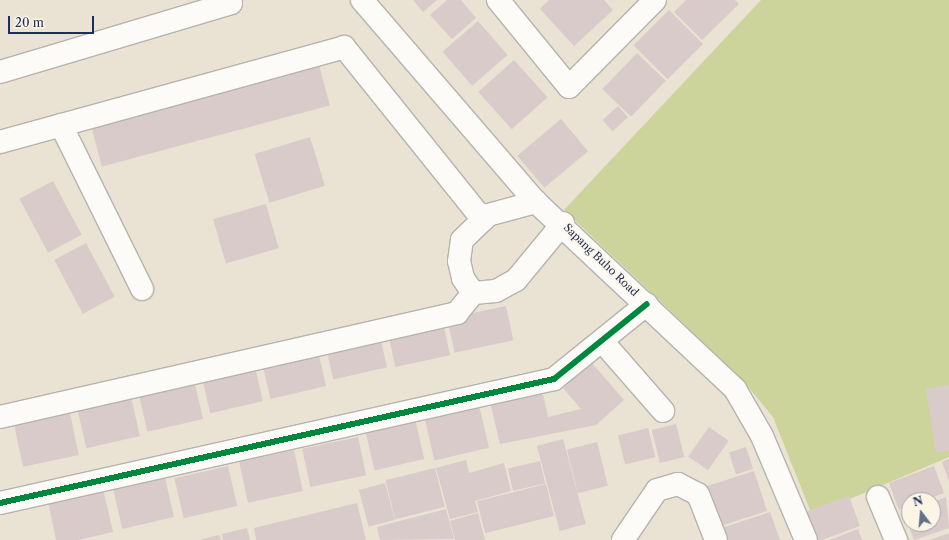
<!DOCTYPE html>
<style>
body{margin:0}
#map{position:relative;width:949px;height:540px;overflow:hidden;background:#eae2d3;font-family:"Libre Caslon Text",serif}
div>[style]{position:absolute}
.green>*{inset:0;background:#cdd49b}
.building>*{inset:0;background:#d9cbc9;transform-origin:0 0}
.roads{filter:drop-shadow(1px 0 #b6b3ae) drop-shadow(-1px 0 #b6b3ae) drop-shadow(0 1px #b6b3ae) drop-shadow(0 -1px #b6b3ae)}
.minor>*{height:22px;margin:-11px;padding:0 11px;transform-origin:11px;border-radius:11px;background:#fcfbf8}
.tertiary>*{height:22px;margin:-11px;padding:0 11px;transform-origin:11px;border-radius:11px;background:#fcfbf8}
.cycleway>*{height:6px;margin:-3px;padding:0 3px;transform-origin:3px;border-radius:3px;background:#00873e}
span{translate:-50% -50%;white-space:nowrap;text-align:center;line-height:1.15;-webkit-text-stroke:3.5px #fcf5e5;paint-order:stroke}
.street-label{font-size:11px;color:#1b2f5e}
.north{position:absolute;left:901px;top:492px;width:40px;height:40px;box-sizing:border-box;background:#fcf5e5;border:1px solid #a2a6af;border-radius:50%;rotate:344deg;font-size:11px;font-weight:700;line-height:16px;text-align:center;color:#1b2f5e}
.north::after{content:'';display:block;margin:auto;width:14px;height:18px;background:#636e87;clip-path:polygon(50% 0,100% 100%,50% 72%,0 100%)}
.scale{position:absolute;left:8px;top:16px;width:86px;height:18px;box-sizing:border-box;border:2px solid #1b2f5e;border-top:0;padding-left:5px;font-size:12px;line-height:14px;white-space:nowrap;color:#1b2f5e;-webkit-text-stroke:3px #fcf5e5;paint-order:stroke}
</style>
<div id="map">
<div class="green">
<div style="clip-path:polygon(761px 0,949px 0,949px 457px,812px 515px,773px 417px,740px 377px,564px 210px)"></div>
</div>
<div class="building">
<div style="clip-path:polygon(413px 0,437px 0,423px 12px)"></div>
<div style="clip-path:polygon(447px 0,461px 0,476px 18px,452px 39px,430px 15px)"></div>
<div style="clip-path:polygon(549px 0,604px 0,613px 10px,574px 46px,540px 9px)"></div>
<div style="clip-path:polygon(686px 0,735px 0,739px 4px,702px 40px,674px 12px)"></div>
<div style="left:669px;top:10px;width:48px;height:50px;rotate:45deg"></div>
<div style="left:478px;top:21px;width:45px;height:47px;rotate:49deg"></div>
<div style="left:637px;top:53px;width:40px;height:50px;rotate:44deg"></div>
<div style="left:514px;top:60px;width:50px;height:48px;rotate:48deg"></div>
<div style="left:318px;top:61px;width:46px;height:236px;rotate:75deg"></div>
<div style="left:618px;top:106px;width:15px;height:21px;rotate:48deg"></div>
<div style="left:561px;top:119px;width:42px;height:57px;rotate:50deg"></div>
<div style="left:310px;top:137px;width:51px;height:58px;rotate:73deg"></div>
<div style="left:53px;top:181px;width:61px;height:38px;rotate:62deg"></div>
<div style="left:266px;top:204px;width:46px;height:55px;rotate:74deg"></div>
<div style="left:86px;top:243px;width:61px;height:36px;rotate:62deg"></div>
<div style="left:506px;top:306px;width:35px;height:60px;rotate:78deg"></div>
<div style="left:443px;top:322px;width:34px;height:56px;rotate:78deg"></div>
<div style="left:380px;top:337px;width:31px;height:55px;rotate:77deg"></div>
<div style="left:318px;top:351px;width:36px;height:57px;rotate:77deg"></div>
<div style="clip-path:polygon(592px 363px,624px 400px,596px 425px,500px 444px,490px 402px,542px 390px,548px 417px,581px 409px,563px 388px)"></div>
<div style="left:255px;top:367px;width:35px;height:54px;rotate:77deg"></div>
<div style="left:194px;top:380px;width:40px;height:57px;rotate:77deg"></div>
<div style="clip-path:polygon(949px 385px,949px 451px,936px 453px,926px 389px)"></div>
<div style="left:131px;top:397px;width:40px;height:55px;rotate:77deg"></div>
<div style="left:479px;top:405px;width:44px;height:56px;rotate:77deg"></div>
<div style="left:69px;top:409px;width:47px;height:57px;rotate:78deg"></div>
<div style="left:415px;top:419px;width:41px;height:51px;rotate:77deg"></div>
<div style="left:676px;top:424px;width:34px;height:25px;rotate:76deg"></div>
<div style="left:709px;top:427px;width:24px;height:36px;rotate:35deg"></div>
<div style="left:648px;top:428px;width:30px;height:31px;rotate:76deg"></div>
<div style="left:358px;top:437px;width:39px;height:57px;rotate:78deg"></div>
<div style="left:563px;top:439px;width:88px;height:27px;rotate:75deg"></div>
<div style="left:597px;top:442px;width:45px;height:31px;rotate:76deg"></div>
<div style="left:746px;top:447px;width:23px;height:18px;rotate:72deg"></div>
<div style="left:294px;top:450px;width:42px;height:56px;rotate:78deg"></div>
<div style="clip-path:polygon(949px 459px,949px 481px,942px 462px)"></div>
<div style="clip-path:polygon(466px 460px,469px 473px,504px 463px,511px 491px,475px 501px,478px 512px,450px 519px,436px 468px)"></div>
<div style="left:540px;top:461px;width:23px;height:33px;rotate:77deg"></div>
<div style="left:228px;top:466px;width:41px;height:55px;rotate:77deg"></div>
<div style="clip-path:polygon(934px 466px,944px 493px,926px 500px,909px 500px,909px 506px,899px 510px,889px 483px)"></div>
<div style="left:435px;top:468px;width:40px;height:51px;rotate:76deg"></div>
<div style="left:754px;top:471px;width:42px;height:52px;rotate:72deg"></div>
<div style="left:165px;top:478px;width:40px;height:53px;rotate:77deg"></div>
<div style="left:385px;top:483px;width:38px;height:27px;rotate:75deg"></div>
<div style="left:546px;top:484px;width:33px;height:71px;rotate:76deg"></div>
<div style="clip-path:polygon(103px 489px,113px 532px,78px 540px,56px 540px,48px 501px)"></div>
<div style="left:849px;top:496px;width:32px;height:45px;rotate:70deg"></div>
<div style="clip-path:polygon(946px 497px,949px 528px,914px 540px,904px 513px,909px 511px,909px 524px,933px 524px,933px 502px)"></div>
<div style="clip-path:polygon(357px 503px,366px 540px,256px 540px,254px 528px)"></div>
<div style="clip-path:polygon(446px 509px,454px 539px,380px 540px,377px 527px)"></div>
<div style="clip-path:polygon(770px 512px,780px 540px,726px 540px,722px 528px)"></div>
<div style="clip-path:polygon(478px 513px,485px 540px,455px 540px,450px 521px)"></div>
<div style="clip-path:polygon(247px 528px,250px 540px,223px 540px,222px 534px)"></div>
<div style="clip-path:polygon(858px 529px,862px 540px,830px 540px)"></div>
<div style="clip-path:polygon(949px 533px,949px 540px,930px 540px)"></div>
<div style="clip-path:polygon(219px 535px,221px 540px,202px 540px,202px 539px)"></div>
</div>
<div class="roads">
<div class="minor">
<div style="left:498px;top:0;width:112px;rotate:50.8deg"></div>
<div style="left:569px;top:87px;width:122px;rotate:-45.3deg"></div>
<div style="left:0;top:72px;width:241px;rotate:-16.6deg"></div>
<div style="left:231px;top:3px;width:4px;rotate:-135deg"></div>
<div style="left:61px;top:125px;width:183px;rotate:63.7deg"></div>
<div style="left:0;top:142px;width:357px;rotate:-15.4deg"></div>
<div style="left:344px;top:47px;width:222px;rotate:51.2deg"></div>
<div style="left:473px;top:293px;width:18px;rotate:-124deg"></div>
<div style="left:463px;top:278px;width:17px;rotate:-103deg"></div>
<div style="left:459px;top:261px;width:21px;rotate:-82deg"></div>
<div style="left:462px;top:240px;width:36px;rotate:-44deg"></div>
<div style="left:488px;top:215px;width:50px;rotate:-15.2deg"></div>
<div style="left:602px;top:341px;width:93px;rotate:48.9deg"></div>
<div style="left:0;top:417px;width:469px;rotate:-12.8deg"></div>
<div style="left:457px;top:313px;width:26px;rotate:-51deg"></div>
<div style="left:473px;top:293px;width:23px;rotate:-5deg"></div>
<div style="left:496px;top:291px;width:23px;rotate:-29deg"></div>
<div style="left:516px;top:280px;width:74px;rotate:-50.5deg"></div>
<div style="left:878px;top:497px;width:47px;rotate:67.3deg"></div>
<div style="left:0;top:503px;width:568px;rotate:-12.62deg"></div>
<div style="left:554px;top:379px;width:119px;rotate:-38.9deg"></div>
<div style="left:623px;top:540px;width:60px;rotate:-55.8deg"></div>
<div style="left:657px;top:490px;width:22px;rotate:-16deg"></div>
<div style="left:678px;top:484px;width:22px;rotate:27deg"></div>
<div style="left:698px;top:494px;width:49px;rotate:68.6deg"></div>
</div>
<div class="tertiary">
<div style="left:362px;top:0;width:267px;rotate:49.3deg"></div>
<div style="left:536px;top:202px;width:273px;rotate:43.2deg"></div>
<div style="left:735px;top:389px;width:54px;rotate:60.1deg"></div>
<div style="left:762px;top:436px;width:113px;rotate:67.1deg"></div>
</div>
</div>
<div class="cycleway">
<div style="left:0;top:503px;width:568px;rotate:-12.62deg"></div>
<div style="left:554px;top:379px;width:119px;rotate:-38.9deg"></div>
</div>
<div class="street-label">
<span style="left:601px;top:260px;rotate:44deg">Sapang Buho Road</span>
</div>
<div class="north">N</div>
<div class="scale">20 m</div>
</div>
